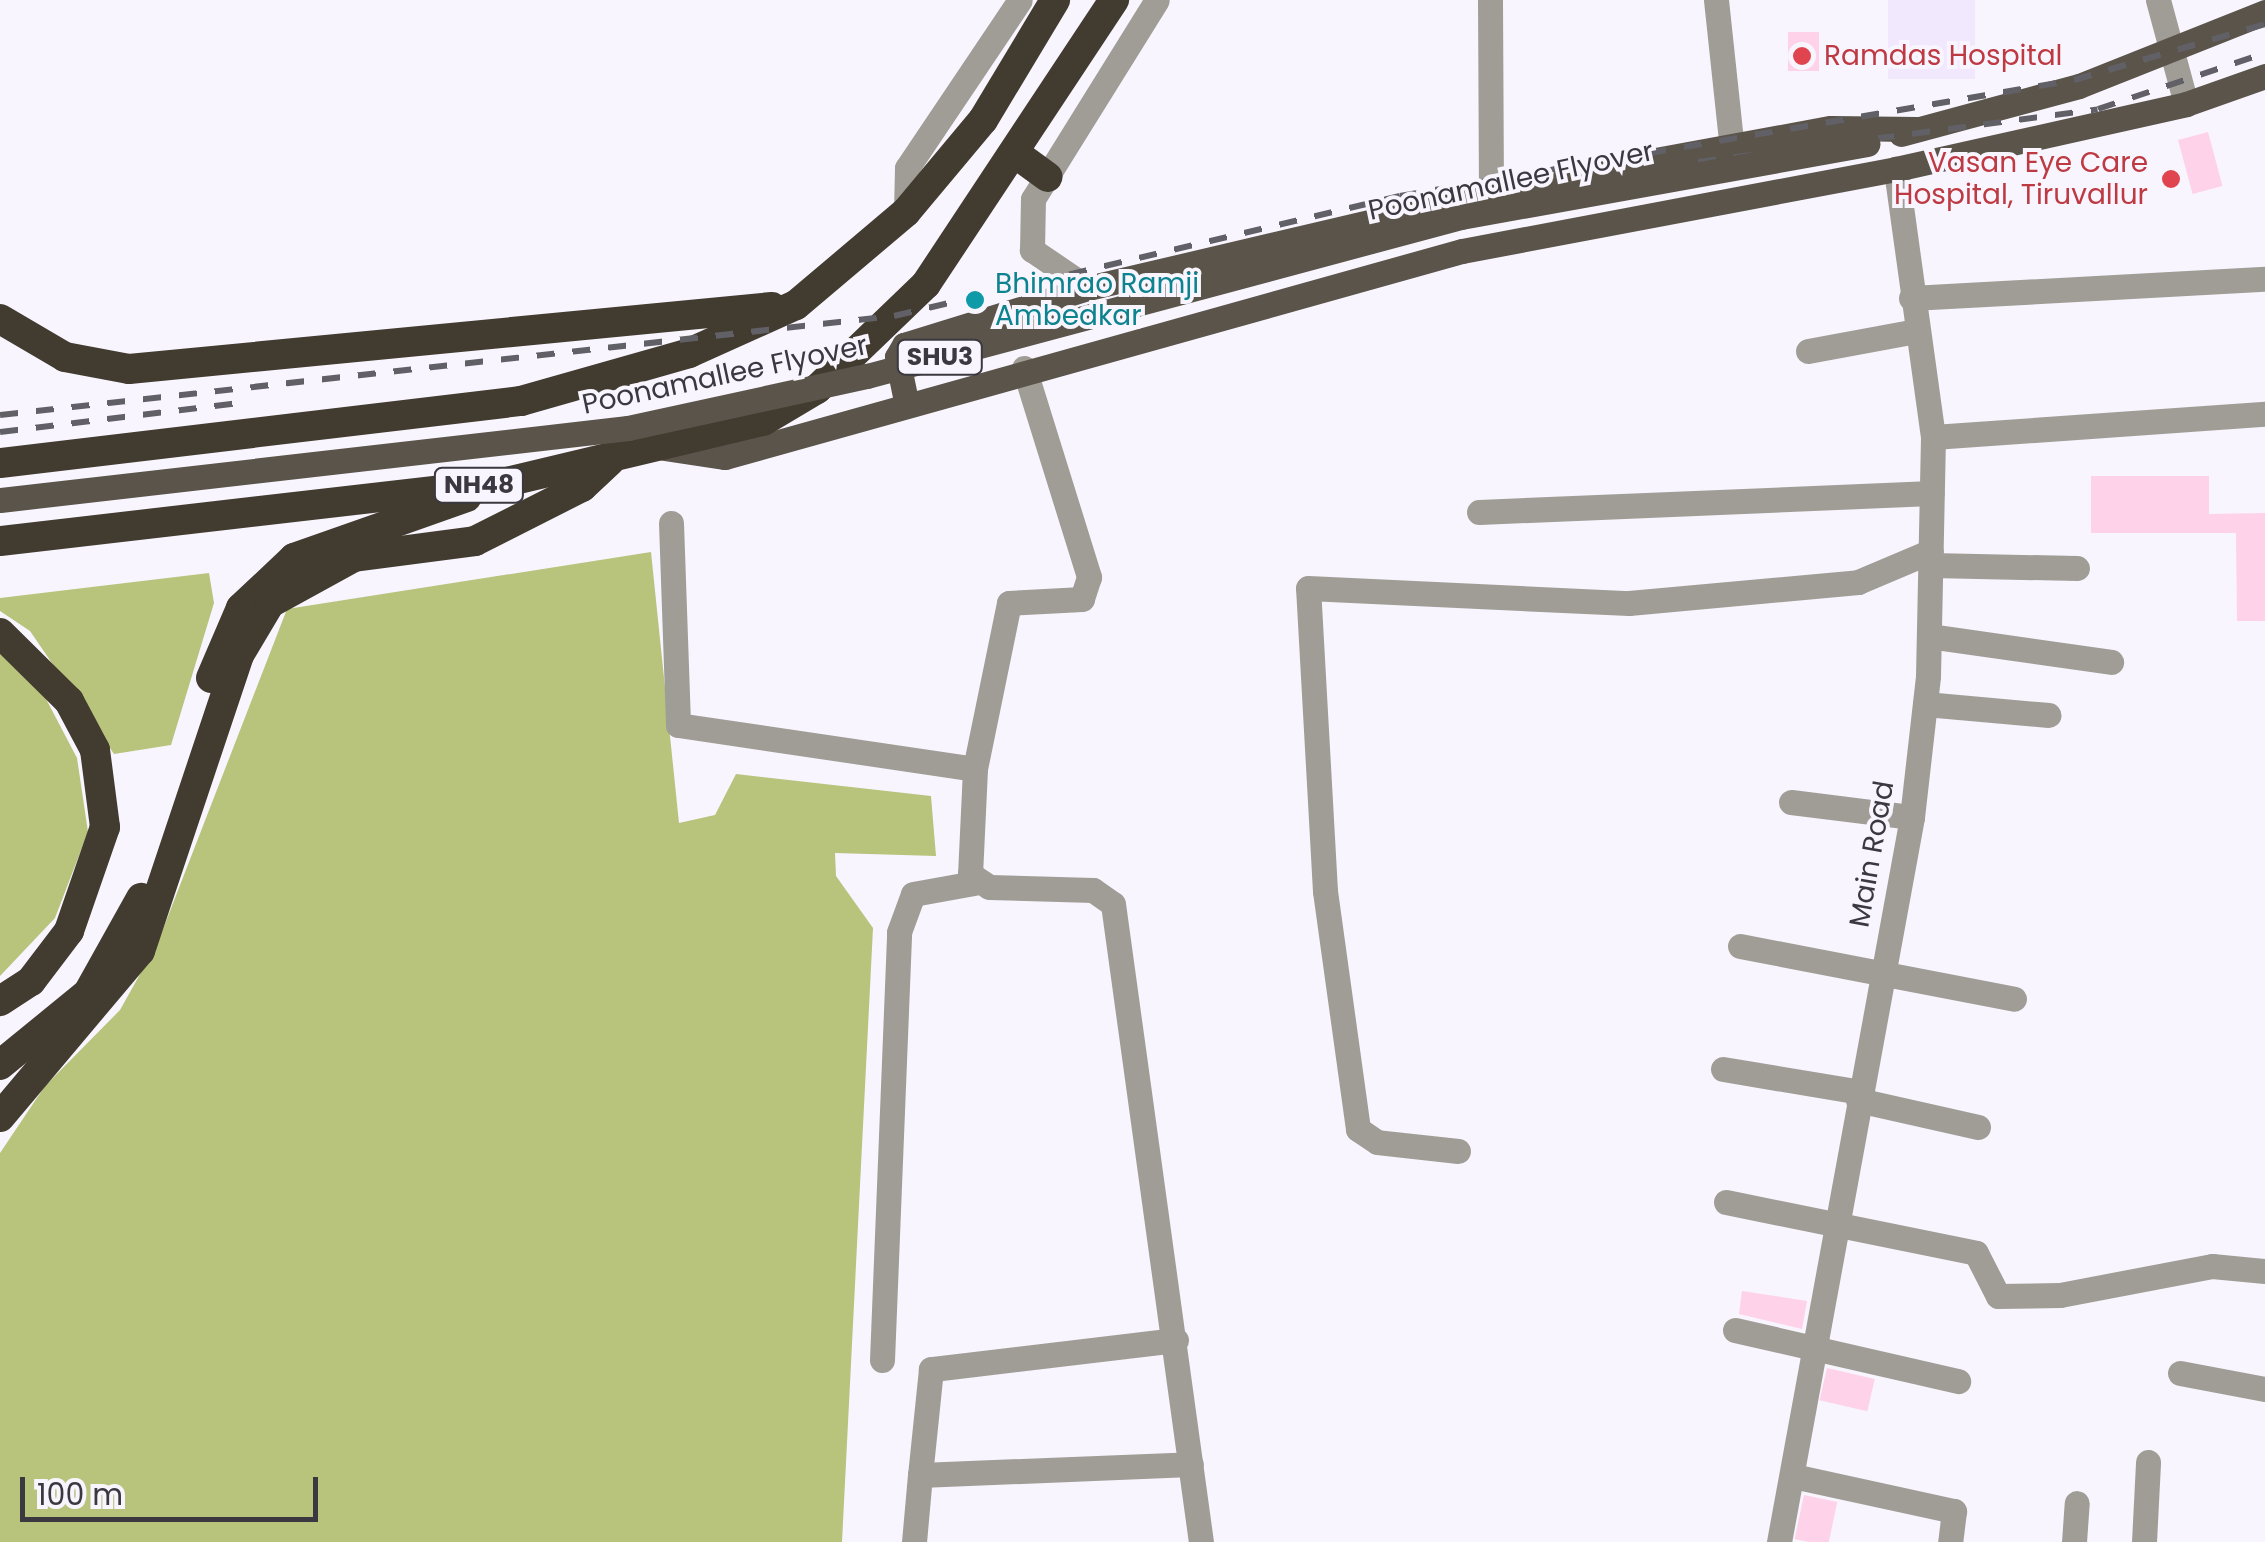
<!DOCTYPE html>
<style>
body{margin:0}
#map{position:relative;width:2265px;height:1542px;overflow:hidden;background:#f8f5fe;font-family:Poppins,sans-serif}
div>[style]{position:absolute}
.education>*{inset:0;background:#f2e8fe;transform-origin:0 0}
.forest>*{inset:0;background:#b8c37c}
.building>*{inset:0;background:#fed2e9;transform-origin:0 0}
.minor>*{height:25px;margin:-12.5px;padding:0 12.5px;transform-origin:12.5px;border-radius:12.5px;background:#a09d97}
.major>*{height:25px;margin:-12.5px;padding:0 12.5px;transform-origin:12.5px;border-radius:12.5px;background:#5a544a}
.highway>*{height:30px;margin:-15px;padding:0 15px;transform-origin:15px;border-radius:15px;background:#423b30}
.rail>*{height:6px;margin-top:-3px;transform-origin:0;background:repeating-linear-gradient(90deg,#626067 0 18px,transparent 0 36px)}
.major-bridge>*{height:25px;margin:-12.5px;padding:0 12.5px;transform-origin:12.5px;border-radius:12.5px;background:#5a544a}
.dots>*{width:28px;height:28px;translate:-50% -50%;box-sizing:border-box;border:5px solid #f8f5fe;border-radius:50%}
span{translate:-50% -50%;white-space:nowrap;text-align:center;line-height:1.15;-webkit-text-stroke:8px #f8f5fe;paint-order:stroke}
.shield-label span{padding:2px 8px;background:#f8f5fe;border:2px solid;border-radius:8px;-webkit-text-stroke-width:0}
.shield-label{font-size:25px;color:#3b393f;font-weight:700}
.health-label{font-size:28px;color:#be3a42}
.left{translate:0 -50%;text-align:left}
.right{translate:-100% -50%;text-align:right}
.street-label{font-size:28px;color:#3b393f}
.culture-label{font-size:28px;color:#0d838f}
.scale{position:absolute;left:20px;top:1477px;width:298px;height:45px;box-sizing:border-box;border:5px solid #3b393f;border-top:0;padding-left:12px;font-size:30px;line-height:35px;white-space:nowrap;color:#3b393f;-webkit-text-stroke:8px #f8f5fe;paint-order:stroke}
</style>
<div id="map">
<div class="education">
<div style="left:1888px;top:0;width:87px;height:79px"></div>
</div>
<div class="forest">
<div style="clip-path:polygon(651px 552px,679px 823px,715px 815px,736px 774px,931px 796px,936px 856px,835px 853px,836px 876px,873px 928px,842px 1542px,0 1542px,0 1153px,45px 1086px,120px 1010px,158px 942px,287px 609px)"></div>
<div style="clip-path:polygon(209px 573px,214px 603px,171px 745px,114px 754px,30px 631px,0 611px,0 598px)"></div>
<div style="clip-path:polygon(0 648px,34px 676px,77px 758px,88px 832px,55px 918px,0 976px)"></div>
</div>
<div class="building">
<div style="left:1788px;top:32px;width:31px;height:39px"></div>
<div style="left:2208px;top:132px;width:56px;height:31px;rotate:75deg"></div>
<div style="clip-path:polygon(2091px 476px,2209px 476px,2209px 514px,2265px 513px,2265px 621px,2237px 621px,2236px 533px,2091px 533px)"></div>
<div style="clip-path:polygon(1742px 1291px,1807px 1301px,1802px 1329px,1739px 1314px)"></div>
<div style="left:1827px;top:1368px;width:49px;height:33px;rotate:13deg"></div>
<div style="left:1804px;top:1495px;width:34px;height:45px;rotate:12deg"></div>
</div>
<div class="minor">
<div style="left:1490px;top:0;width:192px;rotate:89.7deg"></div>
<div style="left:1716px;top:0;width:150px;rotate:83.9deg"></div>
<div style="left:2158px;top:0;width:108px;rotate:74.9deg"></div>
<div style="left:906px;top:212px;width:44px;rotate:-88.7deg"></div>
<div style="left:907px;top:168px;width:202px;rotate:-56.1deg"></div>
<div style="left:1088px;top:288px;width:68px;rotate:-145.8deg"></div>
<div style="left:1032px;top:250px;width:51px;rotate:-88.9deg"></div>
<div style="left:1033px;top:199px;width:234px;rotate:-58.1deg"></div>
<div style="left:1911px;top:298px;width:355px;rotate:-3.1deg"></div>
<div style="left:1808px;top:351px;width:110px;rotate:-10.5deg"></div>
<div style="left:1024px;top:368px;width:219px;rotate:72.7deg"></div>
<div style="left:1089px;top:577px;width:23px;rotate:108deg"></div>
<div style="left:1082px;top:599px;width:73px;rotate:176.9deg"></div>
<div style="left:1009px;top:603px;width:169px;rotate:101.6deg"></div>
<div style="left:975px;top:769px;width:105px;rotate:92.7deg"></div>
<div style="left:970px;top:874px;width:23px;rotate:34deg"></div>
<div style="left:989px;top:887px;width:104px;rotate:1.7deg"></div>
<div style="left:1093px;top:890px;width:24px;rotate:35deg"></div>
<div style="left:1113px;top:904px;width:644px;rotate:82.15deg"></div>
<div style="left:1933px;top:437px;width:333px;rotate:-4deg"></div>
<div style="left:1479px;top:512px;width:453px;rotate:-2.4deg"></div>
<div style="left:671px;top:523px;width:202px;rotate:88deg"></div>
<div style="left:678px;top:725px;width:300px;rotate:8.4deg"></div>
<div style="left:1931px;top:565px;width:146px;rotate:1.2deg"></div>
<div style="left:1929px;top:636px;width:184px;rotate:8.1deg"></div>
<div style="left:1925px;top:704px;width:124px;rotate:5.1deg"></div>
<div style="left:1791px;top:802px;width:122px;rotate:7.1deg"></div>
<div style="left:1740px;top:946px;width:279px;rotate:10.9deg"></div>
<div style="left:1723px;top:1069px;width:139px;rotate:9.5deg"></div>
<div style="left:1858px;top:1100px;width:123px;rotate:12.7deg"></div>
<div style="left:1458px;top:1151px;width:81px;rotate:-173.7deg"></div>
<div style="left:1377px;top:1142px;width:23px;rotate:-146deg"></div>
<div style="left:1358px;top:1129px;width:240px;rotate:-97.9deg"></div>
<div style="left:1325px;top:891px;width:303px;rotate:-93.2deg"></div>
<div style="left:1308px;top:588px;width:321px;rotate:2.7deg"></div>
<div style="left:1629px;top:603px;width:230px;rotate:-5.2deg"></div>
<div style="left:1858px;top:582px;width:79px;rotate:-23deg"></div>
<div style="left:1726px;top:1202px;width:255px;rotate:11.5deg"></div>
<div style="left:1976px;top:1253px;width:48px;rotate:62.9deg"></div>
<div style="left:1998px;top:1296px;width:62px;rotate:-0.9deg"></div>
<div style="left:2060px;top:1295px;width:155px;rotate:-10.8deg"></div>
<div style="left:2212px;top:1266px;width:53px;rotate:5.4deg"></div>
<div style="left:1735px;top:1330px;width:229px;rotate:12.9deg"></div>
<div style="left:1176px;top:1340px;width:247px;rotate:173.2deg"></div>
<div style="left:931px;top:1369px;width:107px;rotate:95.9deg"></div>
<div style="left:920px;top:1475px;width:271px;rotate:-2.3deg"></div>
<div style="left:882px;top:1360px;width:428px;rotate:-87.7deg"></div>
<div style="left:899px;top:932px;width:40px;rotate:-69.8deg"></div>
<div style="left:913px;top:894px;width:62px;rotate:-10.2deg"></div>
<div style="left:2180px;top:1373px;width:86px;rotate:10.7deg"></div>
<div style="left:1793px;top:1476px;width:165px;rotate:12.3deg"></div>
<div style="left:1954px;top:1511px;width:31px;rotate:97deg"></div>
<div style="left:914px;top:1542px;width:67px;rotate:-84.9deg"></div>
<div style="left:1779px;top:1542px;width:737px;rotate:-79.6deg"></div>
<div style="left:1912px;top:817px;width:142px;rotate:-83.5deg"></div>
<div style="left:1928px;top:676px;width:239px;rotate:-88.8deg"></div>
<div style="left:1933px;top:437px;width:271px;rotate:-97.9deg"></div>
<div style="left:2074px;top:1542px;width:39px;rotate:-86deg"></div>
<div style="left:2144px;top:1542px;width:80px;rotate:-87.1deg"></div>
</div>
<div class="major">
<div style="left:1901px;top:134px;width:184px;rotate:-15.1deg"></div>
<div style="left:2079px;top:86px;width:200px;rotate:-21.7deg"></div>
<div style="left:906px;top:401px;width:45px;rotate:-101.6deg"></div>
<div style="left:897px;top:357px;width:14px;rotate:-60deg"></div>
<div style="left:904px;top:345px;width:193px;rotate:-17.2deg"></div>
<div style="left:1088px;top:288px;width:488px;rotate:-13.2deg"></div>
<div style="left:1563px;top:177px;width:272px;rotate:-10.4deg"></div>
<div style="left:1831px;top:128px;width:86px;rotate:0.7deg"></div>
<div style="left:664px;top:448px;width:62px;rotate:8.4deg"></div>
<div style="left:725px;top:457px;width:765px;rotate:-15.62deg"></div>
<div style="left:1462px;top:251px;width:442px;rotate:-10.7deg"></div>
<div style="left:1896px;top:169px;width:297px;rotate:-12.6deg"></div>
<div style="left:2186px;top:104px;width:84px;rotate:-19.5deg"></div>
</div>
<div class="highway">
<div style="left:1016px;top:154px;width:39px;rotate:36deg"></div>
<div style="left:0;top:319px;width:75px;rotate:30.3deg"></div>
<div style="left:65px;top:357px;width:65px;rotate:10.6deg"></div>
<div style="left:129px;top:369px;width:646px;rotate:-5.51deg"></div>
<div style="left:0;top:463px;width:525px;rotate:-6.79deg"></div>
<div style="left:521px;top:401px;width:175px;rotate:-15.9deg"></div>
<div style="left:689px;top:353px;width:117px;rotate:-24.2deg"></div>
<div style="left:796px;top:305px;width:144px;rotate:-40.2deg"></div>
<div style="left:906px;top:212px;width:120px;rotate:-50.1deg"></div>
<div style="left:983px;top:120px;width:140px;rotate:-59deg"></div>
<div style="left:0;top:541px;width:505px;rotate:-6.59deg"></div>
<div style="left:502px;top:483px;width:268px;rotate:-13.4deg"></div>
<div style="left:763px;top:421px;width:63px;rotate:-30.7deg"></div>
<div style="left:817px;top:389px;width:151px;rotate:-43.9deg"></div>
<div style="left:926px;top:284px;width:341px;rotate:-56.5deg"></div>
<div style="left:0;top:633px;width:97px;rotate:44.6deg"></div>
<div style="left:69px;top:701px;width:55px;rotate:62deg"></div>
<div style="left:95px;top:750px;width:78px;rotate:82.6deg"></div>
<div style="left:105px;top:827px;width:110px;rotate:109.1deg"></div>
<div style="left:69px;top:931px;width:63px;rotate:127.2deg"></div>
<div style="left:31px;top:981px;width:37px;rotate:147deg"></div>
<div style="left:211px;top:678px;width:76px;rotate:-66.8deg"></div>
<div style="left:241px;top:608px;width:73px;rotate:-43.3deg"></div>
<div style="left:294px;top:558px;width:183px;rotate:-19.4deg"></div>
<div style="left:0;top:1065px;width:114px;rotate:-39.3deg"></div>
<div style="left:88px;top:993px;width:109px;rotate:-60.8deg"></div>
<div style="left:0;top:1117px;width:217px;rotate:-49.9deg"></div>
<div style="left:140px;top:951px;width:312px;rotate:-71.5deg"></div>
<div style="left:239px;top:655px;width:61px;rotate:-59.2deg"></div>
<div style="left:270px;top:603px;width:96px;rotate:-28.7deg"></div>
<div style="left:354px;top:557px;width:122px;rotate:-7.5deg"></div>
<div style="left:475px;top:541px;width:120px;rotate:-26.8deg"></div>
<div style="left:582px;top:487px;width:38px;rotate:-43deg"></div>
</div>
<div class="rail">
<div style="left:1698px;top:162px;width:403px;rotate:-7.5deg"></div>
<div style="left:2098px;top:109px;width:176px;rotate:-18.5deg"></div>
<div style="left:0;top:415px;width:899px;rotate:-6.32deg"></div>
<div style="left:894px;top:316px;width:520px;rotate:-13.34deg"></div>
<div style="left:1400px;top:196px;width:684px;rotate:-9.77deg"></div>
<div style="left:2074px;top:80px;width:199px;rotate:-16.3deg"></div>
<div style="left:0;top:432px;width:241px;rotate:-6.9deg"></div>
</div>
<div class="major-bridge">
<div style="left:0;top:500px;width:632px;rotate:-6.54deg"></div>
<div style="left:628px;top:428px;width:245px;rotate:-12.3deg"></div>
<div style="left:867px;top:376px;width:615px;rotate:-14.99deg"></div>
<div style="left:1461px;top:217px;width:413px;rotate:-10.2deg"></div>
</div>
<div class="dots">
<div style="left:1802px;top:56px;background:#e0444e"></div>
<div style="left:2171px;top:179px;background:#e0444e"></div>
<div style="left:975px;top:300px;background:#0f9aa8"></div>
</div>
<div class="shield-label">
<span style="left:940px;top:357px">SHU3</span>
<span style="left:479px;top:485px">NH48</span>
</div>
<div class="health-label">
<span class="left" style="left:1824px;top:56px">Ramdas Hospital</span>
<span class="right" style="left:2148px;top:179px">Vasan Eye Care<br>Hospital, Tiruvallur</span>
</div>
<div class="street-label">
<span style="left:1511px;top:181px;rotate:-12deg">Poonamallee Flyover</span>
<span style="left:725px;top:375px;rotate:-12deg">Poonamallee Flyover</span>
<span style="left:1872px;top:854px;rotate:-80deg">Main Road</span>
</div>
<div class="culture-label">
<span class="left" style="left:995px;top:300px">Bhimrao Ramji<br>Ambedkar</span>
</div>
<div class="scale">100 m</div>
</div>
